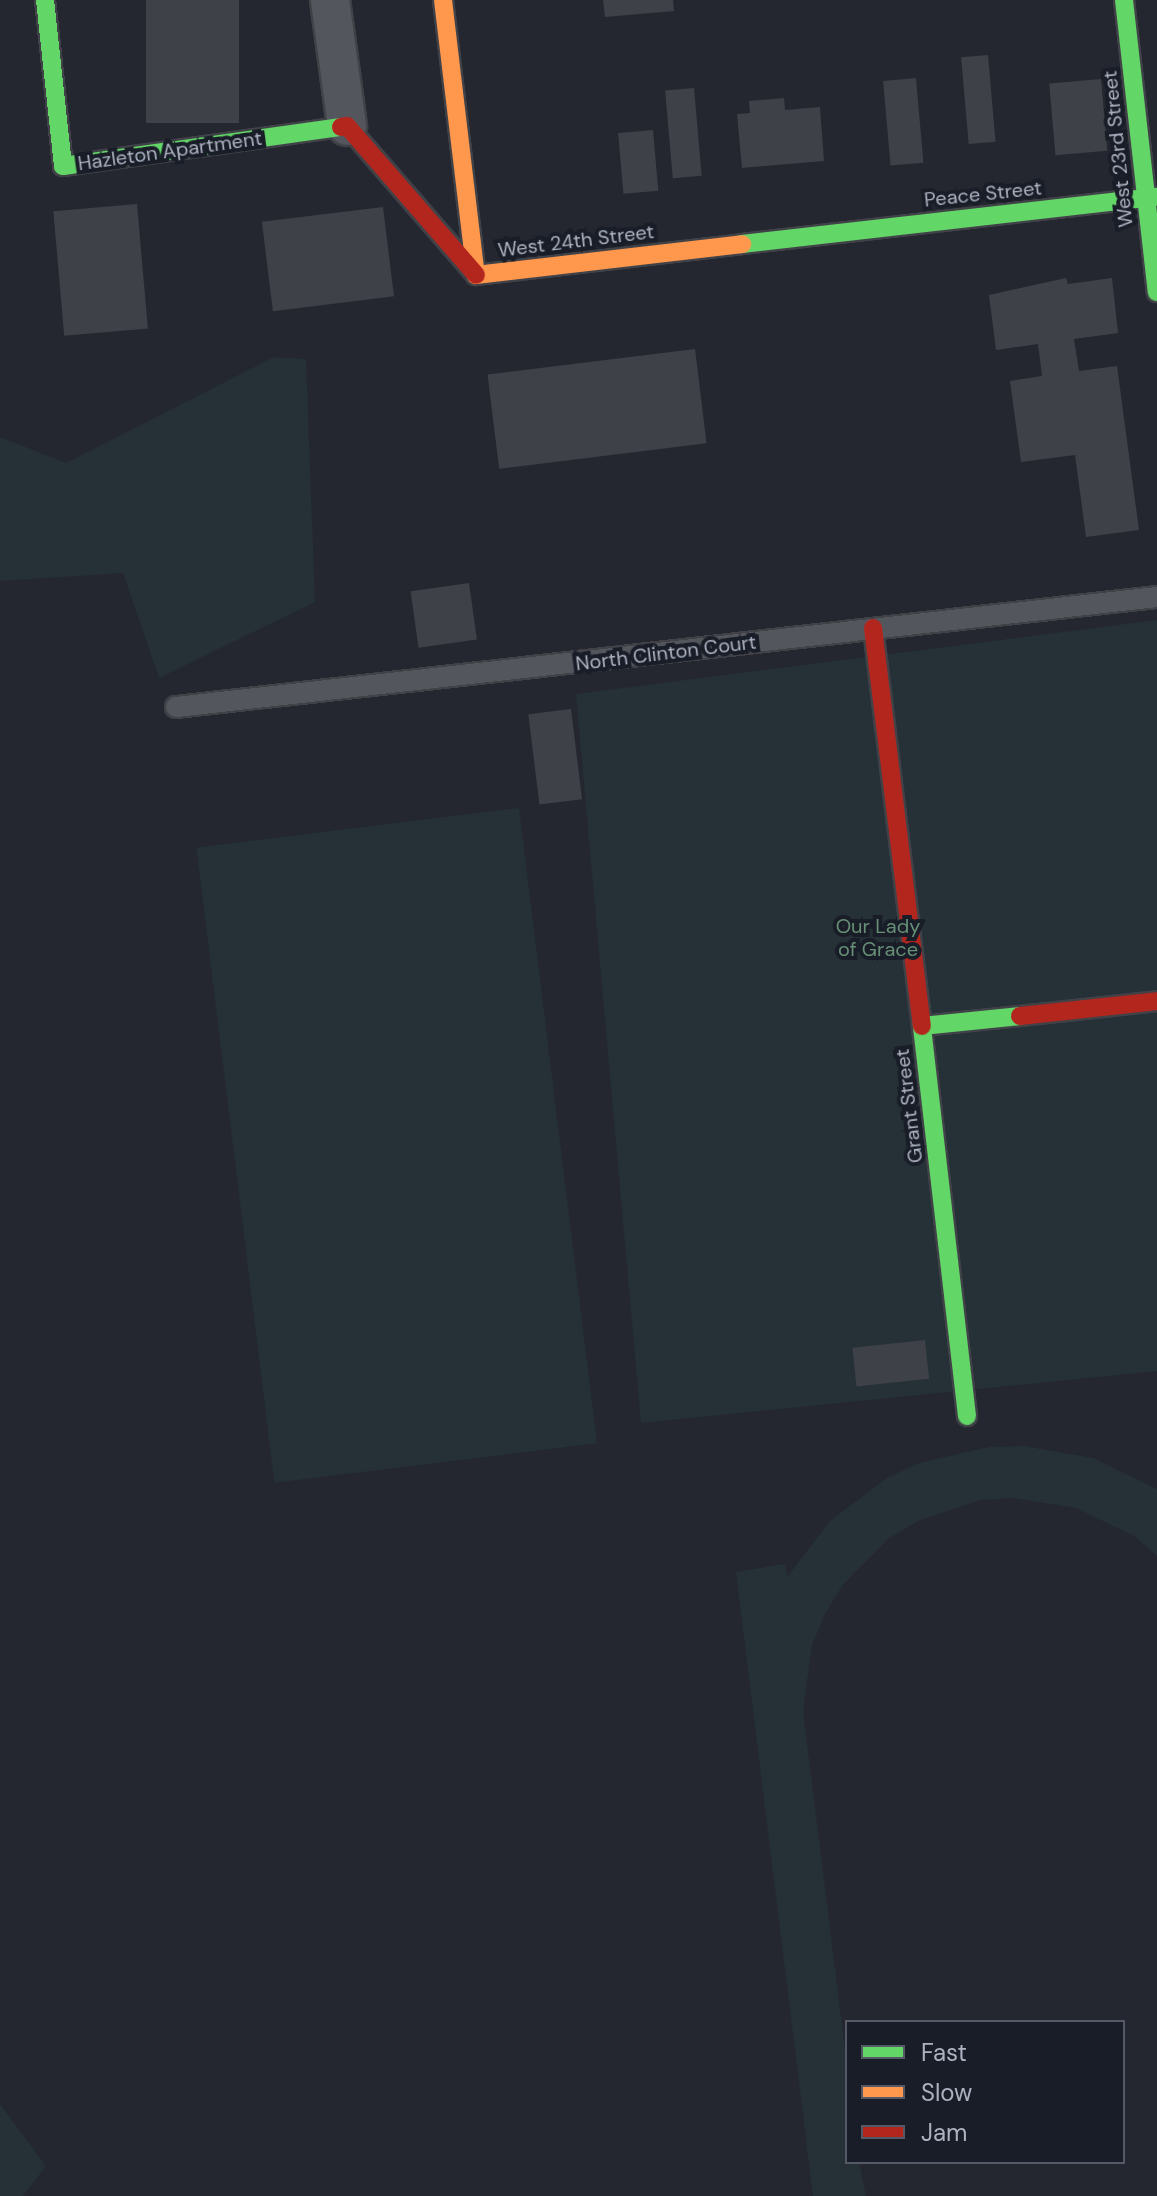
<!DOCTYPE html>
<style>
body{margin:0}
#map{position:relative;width:1157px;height:2196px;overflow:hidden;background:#24272f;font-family:"DM Sans",sans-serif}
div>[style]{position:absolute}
.green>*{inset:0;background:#253136;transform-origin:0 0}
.building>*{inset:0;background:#3e4147;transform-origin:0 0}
.roads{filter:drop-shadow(2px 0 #404248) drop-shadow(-2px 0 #404248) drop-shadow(0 2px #404248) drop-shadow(0 -2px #404248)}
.lane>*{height:20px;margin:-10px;padding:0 10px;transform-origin:10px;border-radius:10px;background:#54565d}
.street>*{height:38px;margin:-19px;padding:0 19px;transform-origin:19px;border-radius:19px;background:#54565d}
.fast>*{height:18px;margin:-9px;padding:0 9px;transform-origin:9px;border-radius:9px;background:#63d668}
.slow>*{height:18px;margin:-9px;padding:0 9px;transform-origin:9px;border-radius:9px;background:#ff974d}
.jam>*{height:18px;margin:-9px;padding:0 9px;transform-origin:9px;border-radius:9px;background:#b3261e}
span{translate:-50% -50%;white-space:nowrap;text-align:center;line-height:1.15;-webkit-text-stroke:8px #191d28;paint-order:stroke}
.street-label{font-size:20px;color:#adb2c1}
.park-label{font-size:20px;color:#678f76}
.legend{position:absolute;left:845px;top:2020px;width:280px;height:144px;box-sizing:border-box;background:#191d28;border:2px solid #545965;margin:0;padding:10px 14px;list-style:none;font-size:24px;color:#adb2c1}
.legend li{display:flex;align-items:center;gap:16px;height:40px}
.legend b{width:40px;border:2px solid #545965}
</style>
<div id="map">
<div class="green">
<div style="clip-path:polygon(274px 357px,306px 359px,315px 602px,159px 678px,123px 573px,0 581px,0 437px,66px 463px)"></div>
<div style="clip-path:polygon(1157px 620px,1157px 1371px,641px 1423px,576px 694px)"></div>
<div style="left:519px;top:808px;width:640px;height:325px;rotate:83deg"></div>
<div style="clip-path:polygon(1024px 1446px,1093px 1458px,1157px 1489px,1157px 1556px,1134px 1536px,1076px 1508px,1013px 1498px,981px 1500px,918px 1521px,889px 1538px,842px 1586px,825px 1614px,812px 1645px,803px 1711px,847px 2066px,847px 2162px,859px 2162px,866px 2196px,813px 2196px,736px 1572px,785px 1564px,787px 1577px,830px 1521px,887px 1478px,919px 1463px,989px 1447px)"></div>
<div style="clip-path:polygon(0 2104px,46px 2166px,23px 2196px,0 2196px)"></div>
</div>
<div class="building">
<div style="left:146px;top:0;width:93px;height:123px"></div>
<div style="clip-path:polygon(603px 0,673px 0,674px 11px,605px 17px)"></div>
<div style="left:988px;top:55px;width:87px;height:27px;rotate:85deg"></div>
<div style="left:916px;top:78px;width:85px;height:33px;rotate:85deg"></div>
<div style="left:1101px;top:79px;width:72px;height:52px;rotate:85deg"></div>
<div style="left:694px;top:88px;width:88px;height:29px;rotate:85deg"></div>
<div style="clip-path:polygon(784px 98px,785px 110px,820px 107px,824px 161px,742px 168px,737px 114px,750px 113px,749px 101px)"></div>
<div style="left:653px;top:130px;width:61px;height:35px;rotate:85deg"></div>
<div style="left:137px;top:204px;width:125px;height:84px;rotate:85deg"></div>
<div style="left:383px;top:207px;width:90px;height:122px;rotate:83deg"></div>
<div style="clip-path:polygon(1066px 278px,1068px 284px,1112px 278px,1118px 333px,1074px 339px,1079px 371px,1117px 366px,1139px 530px,1086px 537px,1075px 455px,1021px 462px,1010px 381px,1042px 376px,1038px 344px,996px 350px,989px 295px)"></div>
<div style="left:695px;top:349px;width:95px;height:209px;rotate:83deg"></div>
<div style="left:469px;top:583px;width:57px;height:59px;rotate:82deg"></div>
<div style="left:571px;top:709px;width:91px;height:43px;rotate:83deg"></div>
<div style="left:925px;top:1340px;width:39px;height:73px;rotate:84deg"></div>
</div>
<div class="roads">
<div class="lane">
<div style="left:176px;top:707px;width:987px;rotate:-6.4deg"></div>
</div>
<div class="street">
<div style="left:330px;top:0;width:127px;rotate:82.3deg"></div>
</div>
<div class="fast">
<div style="left:45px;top:0;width:167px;rotate:83.8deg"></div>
<div style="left:63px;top:166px;width:281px;rotate:-8deg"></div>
<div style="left:1124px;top:0;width:294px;rotate:83.6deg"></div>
<div style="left:742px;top:244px;width:418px;rotate:-6.5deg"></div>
<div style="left:967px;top:1416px;width:393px;rotate:-96.6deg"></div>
<div style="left:922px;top:1026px;width:99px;rotate:-5.8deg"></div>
</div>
<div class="slow">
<div style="left:443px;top:0;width:277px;rotate:83.2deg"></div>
<div style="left:476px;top:275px;width:268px;rotate:-6.6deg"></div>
</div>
<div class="jam">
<div style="left:341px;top:127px;width:6px;rotate:-9deg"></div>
<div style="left:347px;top:126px;width:197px;rotate:49.1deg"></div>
<div style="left:873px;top:628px;width:401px;rotate:83deg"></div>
<div style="left:1020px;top:1016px;width:138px;rotate:-6.2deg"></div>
</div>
</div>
<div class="street-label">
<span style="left:1118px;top:149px;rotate:-96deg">West 23rd Street</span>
<span style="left:170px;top:151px;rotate:-8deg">Hazleton Apartment</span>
<span style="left:983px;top:194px;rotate:-6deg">Peace Street</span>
<span style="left:576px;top:241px;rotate:-7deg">West 24th Street</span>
<span style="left:666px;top:653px;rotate:-7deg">North Clinton Court</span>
<span style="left:909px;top:1106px;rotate:-97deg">Grant Street</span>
</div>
<div class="park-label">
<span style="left:878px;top:938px">Our Lady<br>of Grace</span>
</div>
<ul class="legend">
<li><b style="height:10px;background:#63d668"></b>Fast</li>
<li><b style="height:10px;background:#ff974d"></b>Slow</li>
<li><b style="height:10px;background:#b3261e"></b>Jam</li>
</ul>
</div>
